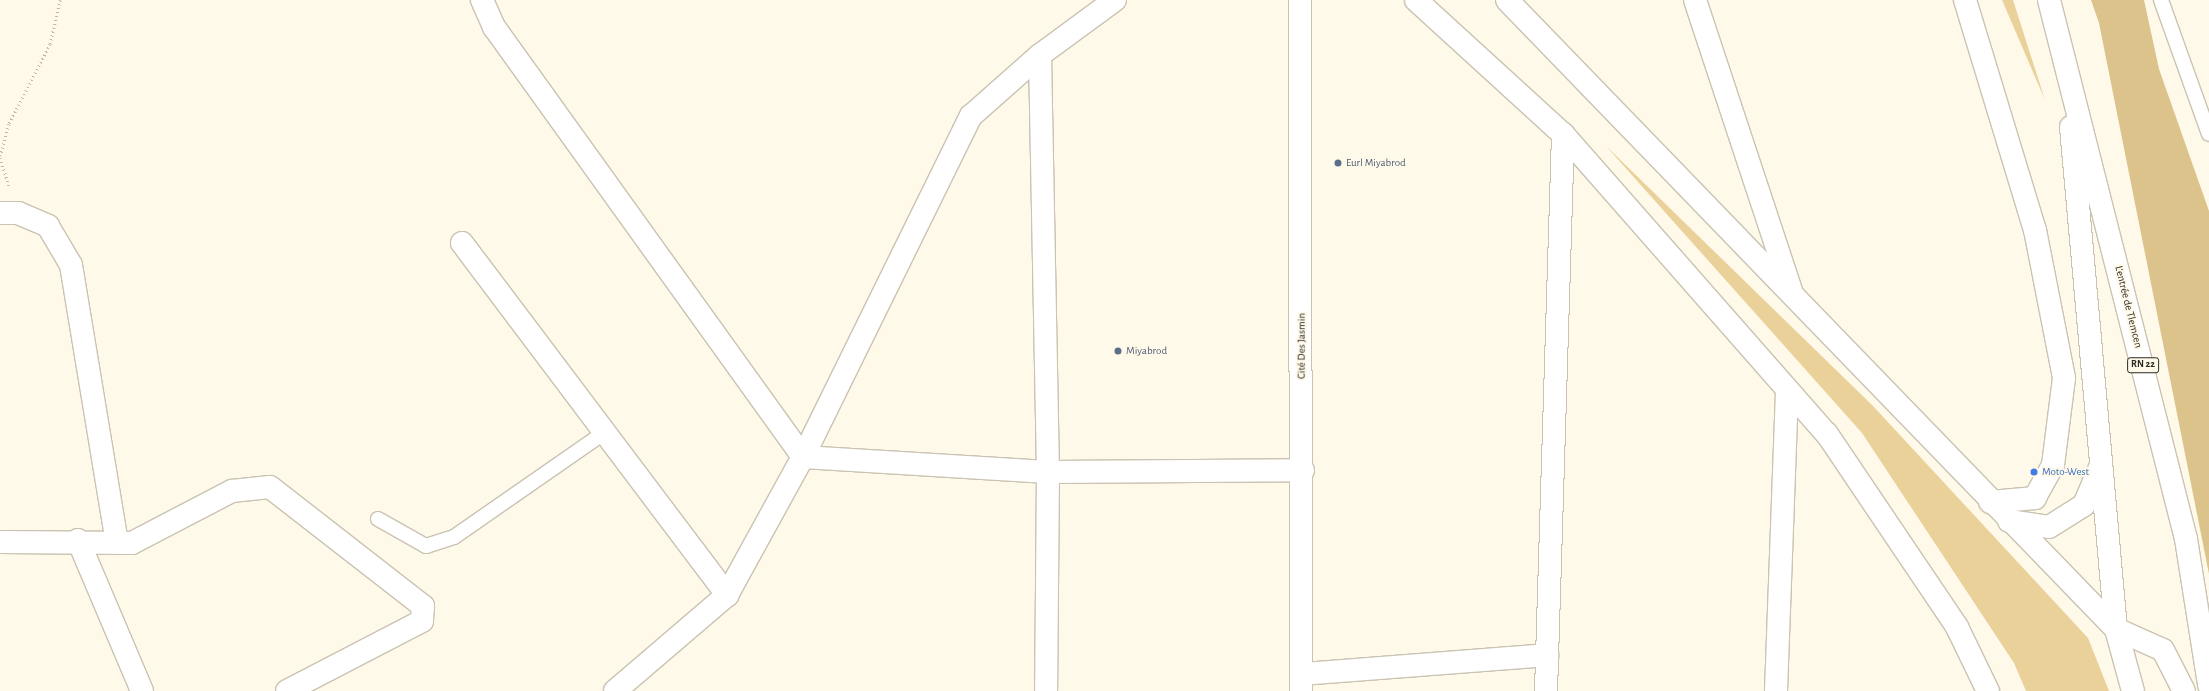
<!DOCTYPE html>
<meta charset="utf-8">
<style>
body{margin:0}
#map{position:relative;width:2209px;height:691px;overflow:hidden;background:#fff9ea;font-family:"Alegreya Sans",sans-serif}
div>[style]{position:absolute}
.green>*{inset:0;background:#ead19a}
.forest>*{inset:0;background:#dbc38b}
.path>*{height:2.5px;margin-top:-1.25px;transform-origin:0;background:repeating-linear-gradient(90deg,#beb9ad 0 1px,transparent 0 4px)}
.roads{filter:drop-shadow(1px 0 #cac3b2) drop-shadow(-1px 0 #cac3b2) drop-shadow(0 1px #cac3b2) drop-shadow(0 -1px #cac3b2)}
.service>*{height:14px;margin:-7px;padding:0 7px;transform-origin:7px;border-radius:7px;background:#fff}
.minor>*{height:22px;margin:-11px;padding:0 11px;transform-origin:11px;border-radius:11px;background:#fff}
.primary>*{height:22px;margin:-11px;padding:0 11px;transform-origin:11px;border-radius:11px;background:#fff}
.dots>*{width:11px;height:11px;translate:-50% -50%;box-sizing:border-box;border:2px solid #fff9ea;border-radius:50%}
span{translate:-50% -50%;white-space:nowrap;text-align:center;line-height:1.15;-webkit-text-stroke:4px #fff9ea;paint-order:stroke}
.shield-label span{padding:1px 3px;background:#fff9ea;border:1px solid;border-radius:3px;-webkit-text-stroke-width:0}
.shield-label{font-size:10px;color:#2b2822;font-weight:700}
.service-label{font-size:11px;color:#4e5e75}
.left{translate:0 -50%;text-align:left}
.street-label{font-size:11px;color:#2b2822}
.shop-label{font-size:11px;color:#366cbe}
</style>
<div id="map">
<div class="green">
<div style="clip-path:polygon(2002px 0,2013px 0,2045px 100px)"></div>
<div style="clip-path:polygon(1606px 146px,1873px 406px,2088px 638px,2109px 691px,2026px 691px,2014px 663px,1862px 433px)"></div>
</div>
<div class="forest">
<div style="clip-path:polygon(2091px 0,2144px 0,2159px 69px,2209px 211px,2209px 574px,2099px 23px)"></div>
</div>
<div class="path">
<div style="left:0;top:156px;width:34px;rotate:-75deg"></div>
<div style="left:9px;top:123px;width:89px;rotate:-62.6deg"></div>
<div style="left:50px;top:44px;width:45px;rotate:-77.2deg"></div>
<div style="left:0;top:158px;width:29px;rotate:72deg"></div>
</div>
<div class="roads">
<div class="service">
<div style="left:2161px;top:0;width:142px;rotate:70.3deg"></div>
<div style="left:378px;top:519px;width:55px;rotate:29.4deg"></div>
<div style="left:426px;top:546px;width:29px;rotate:-18deg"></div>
<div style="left:454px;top:537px;width:184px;rotate:-34.8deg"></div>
</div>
<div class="minor">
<div style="left:482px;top:0;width:30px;rotate:66deg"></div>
<div style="left:494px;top:27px;width:530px;rotate:54.3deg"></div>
<div style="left:803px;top:457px;width:245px;rotate:3.5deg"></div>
<div style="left:1048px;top:472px;width:255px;rotate:-0.4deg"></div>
<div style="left:1300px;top:0;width:691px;rotate:89.92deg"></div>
<div style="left:1416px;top:0;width:199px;rotate:42.4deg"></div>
<div style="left:1563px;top:134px;width:400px;rotate:48.7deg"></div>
<div style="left:1827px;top:434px;width:233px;rotate:56deg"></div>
<div style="left:1957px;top:627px;width:71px;rotate:64.2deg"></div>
<div style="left:1695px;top:0;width:309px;rotate:71.7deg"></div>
<div style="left:1965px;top:0;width:240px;rotate:73.1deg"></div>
<div style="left:2035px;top:230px;width:151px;rotate:78.9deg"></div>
<div style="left:2064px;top:378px;width:88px;rotate:97.2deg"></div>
<div style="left:2053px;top:465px;width:38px;rotate:119deg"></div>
<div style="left:2035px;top:498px;width:45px;rotate:174.9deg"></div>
<div style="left:1040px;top:55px;width:417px;rotate:88.9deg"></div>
<div style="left:1048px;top:472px;width:219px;rotate:90.5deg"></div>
<div style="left:0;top:213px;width:18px"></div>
<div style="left:18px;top:213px;width:33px;rotate:23deg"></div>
<div style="left:48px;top:226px;width:45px;rotate:59.5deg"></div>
<div style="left:71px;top:265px;width:281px;rotate:80.6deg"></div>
<div style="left:462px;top:243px;width:441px;rotate:53deg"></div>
<div style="left:78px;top:540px;width:164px;rotate:67deg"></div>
<div style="left:0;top:542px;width:132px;rotate:0.4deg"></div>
<div style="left:132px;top:543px;width:113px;rotate:-27.5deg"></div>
<div style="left:232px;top:491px;width:38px;rotate:-6deg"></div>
<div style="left:270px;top:487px;width:194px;rotate:37.9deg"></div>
<div style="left:423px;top:606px;width:15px;rotate:94deg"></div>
<div style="left:422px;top:621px;width:152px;rotate:152.6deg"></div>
<div style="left:1302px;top:674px;width:246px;rotate:-4.4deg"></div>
<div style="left:615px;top:691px;width:148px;rotate:-40.6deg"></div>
<div style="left:727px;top:595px;width:158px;rotate:-61.2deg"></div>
<div style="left:803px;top:457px;width:380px;rotate:-63.8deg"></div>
<div style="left:971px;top:116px;width:92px;rotate:-41.5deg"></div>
<div style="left:1040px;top:55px;width:93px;rotate:-36.3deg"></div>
<div style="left:1546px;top:691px;width:557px;rotate:-88.25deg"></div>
<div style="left:1776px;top:691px;width:301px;rotate:-87.9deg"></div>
</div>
<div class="primary">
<div style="left:1507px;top:0;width:876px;rotate:45.93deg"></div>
<div style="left:2116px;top:629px;width:51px;rotate:24.1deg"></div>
<div style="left:2163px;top:650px;width:46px;rotate:62.9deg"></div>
<div style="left:2049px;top:0;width:556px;rotate:75.74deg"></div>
<div style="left:2186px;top:539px;width:148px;rotate:81deg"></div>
<div style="left:2071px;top:127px;width:504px;rotate:84.88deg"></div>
<div style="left:2116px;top:629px;width:64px;rotate:74.7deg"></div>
<div style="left:2009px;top:521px;width:40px;rotate:8.5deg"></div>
<div style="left:2049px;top:527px;width:41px;rotate:-32.2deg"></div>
<div style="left:2084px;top:505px;width:43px;rotate:-67deg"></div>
</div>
</div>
<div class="dots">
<div style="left:1338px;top:163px;background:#5c6f8a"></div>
<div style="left:1118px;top:351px;background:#5c6f8a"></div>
<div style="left:2034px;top:472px;background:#3f7fe0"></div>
</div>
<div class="shield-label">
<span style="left:2143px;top:365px">RN 22</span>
</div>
<div class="service-label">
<span class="left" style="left:1346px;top:163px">Eurl Miyabrod</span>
<span class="left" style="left:1126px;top:351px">Miyabrod</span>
</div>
<div class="street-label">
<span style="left:2128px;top:307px;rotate:76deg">L'entrée de Tlemcen</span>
<span style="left:1302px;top:346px;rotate:-90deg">Cité Des Jasmin</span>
</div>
<div class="shop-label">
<span class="left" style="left:2042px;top:472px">Moto-West</span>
</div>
</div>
